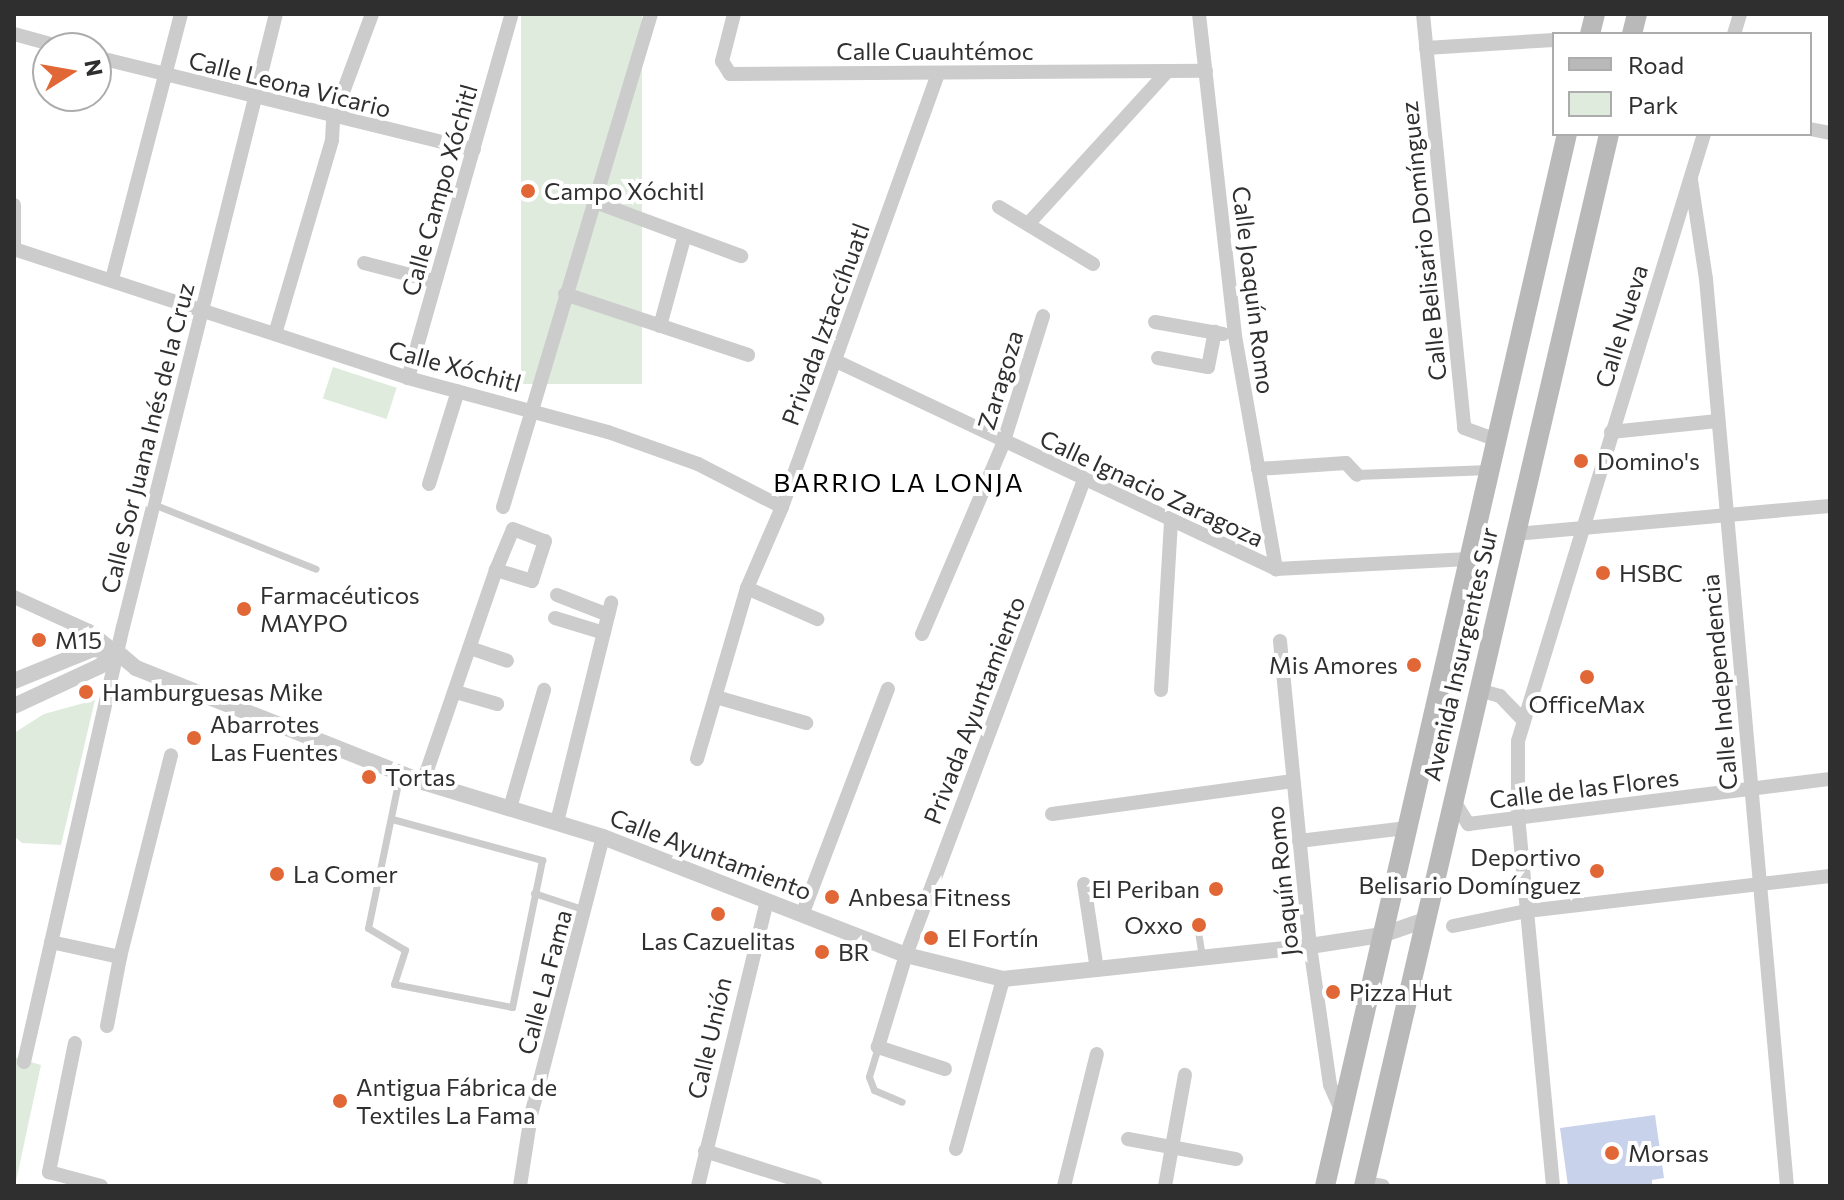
<!DOCTYPE html>
<meta charset="utf-8">
<style>
body{margin:0}
#map{position:relative;width:1844px;height:1200px;overflow:hidden;background:#fff;font-family:Commissioner,sans-serif}
div>[style]{position:absolute}
.green>*{inset:0;background:#dfecdd;transform-origin:0 0}
.water>*{inset:0;background:#c9d2eb}
.service>*{height:7px;margin:-3.5px;padding:0 3.5px;transform-origin:3.5px;border-radius:3.5px;background:#ccc}
.pedestrian>*{height:10px;margin:-5px;padding:0 5px;transform-origin:5px;border-radius:5px;background:#ccc}
.minor>*{height:14px;margin:-7px;padding:0 7px;transform-origin:7px;border-radius:7px;background:#ccc}
.tertiary>*{height:16px;margin:-8px;padding:0 8px;transform-origin:8px;border-radius:8px;background:#ccc}
.secondary>*{height:20px;margin:-10px;padding:0 10px;transform-origin:10px;border-radius:10px;background:#b9b9b9}
.dots>*{width:22px;height:22px;translate:-50% -50%;box-sizing:border-box;border:4px solid #fff;border-radius:50%}
span{translate:-50% -50%;white-space:nowrap;text-align:center;line-height:1.15;-webkit-text-stroke:8px #fff;paint-order:stroke}
.street-label{font-size:24px;color:#2f2f2f}
.poi-label{font-size:24px;color:#2f2f2f}
.left{translate:0 -50%;text-align:left}
.right{translate:-100% -50%;text-align:right}
.neighbourhood-label{font-size:26px;color:#000;letter-spacing:2px}
.frame{position:absolute;inset:0;border:16px solid #2f2f2f;pointer-events:none}
.legend{position:absolute;left:1552px;top:32px;width:260px;height:104px;box-sizing:border-box;background:#fff;border:2px solid #acacac;margin:0;padding:10px 14px;list-style:none;font-size:24px;color:#2f2f2f}
.legend li{display:flex;align-items:center;gap:16px;height:40px}
.legend b{width:40px;border:2px solid #acacac}
.north{position:absolute;left:32px;top:32px;width:80px;height:80px;box-sizing:border-box;background:#fff;border:2px solid #acacac;border-radius:50%;rotate:79deg;font-size:22px;font-weight:700;line-height:32px;text-align:center;color:#2f2f2f}
.north::after{content:'';display:block;margin:auto;width:28px;height:36px;background:#e16836;clip-path:polygon(50% 0,100% 100%,50% 72%,0 100%)}
</style>
<div id="map">
<div class="green">
<div style="left:521px;top:14px;width:121px;height:370px"></div>
<div style="left:333px;top:367px;width:67px;height:33px;rotate:18deg"></div>
<div style="clip-path:polygon(95px 700px,61px 845px,22px 843px,14px 836px,14px 733px,44px 714px)"></div>
<div style="clip-path:polygon(14px 1057px,41px 1065px,15px 1186px,14px 1186px)"></div>
</div>
<div class="water">
<div style="clip-path:polygon(1655px 1115px,1664px 1178px,1652px 1180px,1652px 1186px,1568px 1186px,1560px 1128px)"></div>
</div>
<div class="service">
<div style="left:153px;top:504px;width:175px;rotate:21.7deg"></div>
<div style="left:392px;top:819px;width:156px;rotate:15.3deg"></div>
<div style="left:542px;top:860px;width:150px;rotate:101.5deg"></div>
<div style="left:512px;top:1007px;width:120px;rotate:-169deg"></div>
<div style="left:394px;top:984px;width:36px;rotate:-72deg"></div>
<div style="left:405px;top:950px;width:43px;rotate:-149.3deg"></div>
<div style="left:368px;top:928px;width:158px;rotate:-78.3deg"></div>
<div style="left:534px;top:893px;width:54px;rotate:18.4deg"></div>
<div style="left:1196px;top:919px;width:36px;rotate:81deg"></div>
<div style="left:878px;top:1047px;width:31px;rotate:107deg"></div>
<div style="left:869px;top:1077px;width:14px;rotate:69deg"></div>
<div style="left:874px;top:1090px;width:30px;rotate:23deg"></div>
</div>
<div class="pedestrian">
<div style="left:1357px;top:475px;width:133px;rotate:-2.2deg"></div>
</div>
<div class="minor">
<div style="left:734px;top:14px;width:49px;rotate:104.3deg"></div>
<div style="left:722px;top:61px;width:15px;rotate:58deg"></div>
<div style="left:730px;top:74px;width:476px;rotate:-0.4deg"></div>
<div style="left:1199px;top:14px;width:324px;rotate:83.6deg"></div>
<div style="left:1235px;top:336px;width:237px;rotate:80deg"></div>
<div style="left:1423px;top:14px;width:416px;rotate:84.3deg"></div>
<div style="left:1464px;top:428px;width:35px;rotate:20deg"></div>
<div style="left:14px;top:34px;width:53px;rotate:15.4deg"></div>
<div style="left:1734px;top:34px;width:21px;rotate:-73deg"></div>
<div style="left:1426px;top:48px;width:128px;rotate:-3.6deg"></div>
<div style="left:96px;top:57px;width:389px;rotate:13.8deg"></div>
<div style="left:1810px;top:129px;width:20px;rotate:11deg"></div>
<div style="left:1691px;top:180px;width:100px;rotate:81.4deg"></div>
<div style="left:1706px;top:279px;width:911px;rotate:84.9deg"></div>
<div style="left:595px;top:202px;width:156px;rotate:20.3deg"></div>
<div style="left:14px;top:205px;width:40px;rotate:90deg"></div>
<div style="left:999px;top:207px;width:110px;rotate:31.2deg"></div>
<div style="left:1028px;top:224px;width:205px;rotate:-47.6deg"></div>
<div style="left:14px;top:249px;width:415px;rotate:18.1deg"></div>
<div style="left:408px;top:378px;width:207px;rotate:15.1deg"></div>
<div style="left:608px;top:432px;width:96px;rotate:19.6deg"></div>
<div style="left:698px;top:464px;width:94px;rotate:27.1deg"></div>
<div style="left:364px;top:263px;width:72px;rotate:14.4deg"></div>
<div style="left:112px;top:279px;width:274px;rotate:-75.4deg"></div>
<div style="left:565px;top:294px;width:193px;rotate:18.4deg"></div>
<div style="left:1155px;top:322px;width:69px;rotate:10deg"></div>
<div style="left:660px;top:326px;width:91px;rotate:-74.7deg"></div>
<div style="left:275px;top:334px;width:202px;rotate:-73.6deg"></div>
<div style="left:332px;top:140px;width:21px;rotate:-87deg"></div>
<div style="left:333px;top:119px;width:112px;rotate:-69.6deg"></div>
<div style="left:1158px;top:358px;width:51px;rotate:10.2deg"></div>
<div style="left:1208px;top:367px;width:36px;rotate:-79deg"></div>
<div style="left:836px;top:361px;width:487px;rotate:25.3deg"></div>
<div style="left:1276px;top:569px;width:193px;rotate:-3deg"></div>
<div style="left:408px;top:378px;width:379px;rotate:-74.1deg"></div>
<div style="left:1611px;top:432px;width:107px;rotate:-5.9deg"></div>
<div style="left:1258px;top:469px;width:88px;rotate:-3.9deg"></div>
<div style="left:1346px;top:463px;width:16px;rotate:47deg"></div>
<div style="left:429px;top:484px;width:97px;rotate:-72.7deg"></div>
<div style="left:503px;top:507px;width:515px;rotate:-73.29deg"></div>
<div style="left:1515px;top:534px;width:316px;rotate:-5.1deg"></div>
<div style="left:747px;top:588px;width:77px;rotate:23.9deg"></div>
<div style="left:557px;top:595px;width:55px;rotate:21.4deg"></div>
<div style="left:14px;top:597px;width:82px;rotate:24.4deg"></div>
<div style="left:89px;top:631px;width:34px;rotate:38deg"></div>
<div style="left:555px;top:618px;width:51px;rotate:17deg"></div>
<div style="left:922px;top:634px;width:207px;rotate:-66.9deg"></div>
<div style="left:1003px;top:444px;width:134px;rotate:-72.6deg"></div>
<div style="left:1280px;top:641px;width:306px;rotate:84.4deg"></div>
<div style="left:1310px;top:946px;width:140px;rotate:81.8deg"></div>
<div style="left:1330px;top:1085px;width:30px;rotate:66deg"></div>
<div style="left:470px;top:648px;width:39px;rotate:19deg"></div>
<div style="left:1161px;top:690px;width:168px;rotate:-86.6deg"></div>
<div style="left:1478px;top:690px;width:23px;rotate:15deg"></div>
<div style="left:1500px;top:696px;width:32px;rotate:46deg"></div>
<div style="left:456px;top:692px;width:43px;rotate:16.3deg"></div>
<div style="left:716px;top:697px;width:94px;rotate:16.1deg"></div>
<div style="left:697px;top:759px;width:178px;rotate:-73.7deg"></div>
<div style="left:747px;top:588px;width:88px;rotate:-66.6deg"></div>
<div style="left:782px;top:507px;width:461px;rotate:-70.2deg"></div>
<div style="left:423px;top:782px;width:224px;rotate:-71deg"></div>
<div style="left:496px;top:570px;width:44px;rotate:-67.5deg"></div>
<div style="left:513px;top:529px;width:34px;rotate:21deg"></div>
<div style="left:545px;top:541px;width:42px;rotate:108deg"></div>
<div style="left:532px;top:581px;width:38px;rotate:-163deg"></div>
<div style="left:1452px;top:798px;width:31px;rotate:58deg"></div>
<div style="left:1468px;top:824px;width:365px;rotate:-7.1deg"></div>
<div style="left:510px;top:808px;width:123px;rotate:-73.9deg"></div>
<div style="left:1052px;top:814px;width:243px;rotate:-7.8deg"></div>
<div style="left:557px;top:822px;width:226px;rotate:-76.1deg"></div>
<div style="left:1299px;top:841px;width:109px;rotate:-6.9deg"></div>
<div style="left:1084px;top:884px;width:87px;rotate:81.4deg"></div>
<div style="left:802px;top:915px;width:242px;rotate:-69.2deg"></div>
<div style="left:1453px;top:926px;width:76px;rotate:-11.5deg"></div>
<div style="left:1527px;top:911px;width:305px;rotate:-6.6deg"></div>
<div style="left:51px;top:942px;width:71px;rotate:12.3deg"></div>
<div style="left:120px;top:957px;width:208px;rotate:-75.8deg"></div>
<div style="left:107px;top:1026px;width:70px;rotate:-79.3deg"></div>
<div style="left:75px;top:1043px;width:132px;rotate:101.4deg"></div>
<div style="left:49px;top:1172px;width:54px;rotate:15.1deg"></div>
<div style="left:24px;top:1062px;width:446px;rotate:-77.2deg"></div>
<div style="left:123px;top:627px;width:632px;rotate:-75.99deg"></div>
<div style="left:945px;top:1069px;width:71px;rotate:-161.8deg"></div>
<div style="left:878px;top:1047px;width:96px;rotate:-73.1deg"></div>
<div style="left:906px;top:955px;width:507px;rotate:-69.46deg"></div>
<div style="left:1128px;top:1139px;width:110px;rotate:10.5deg"></div>
<div style="left:956px;top:1149px;width:176px;rotate:-74.5deg"></div>
<div style="left:705px;top:1151px;width:116px;rotate:17.5deg"></div>
<div style="left:1365px;top:1183px;width:18px;rotate:9deg"></div>
<div style="left:520px;top:1186px;width:72px;rotate:-81.2deg"></div>
<div style="left:531px;top:1115px;width:287px;rotate:-75.5deg"></div>
<div style="left:698px;top:1186px;width:293px;rotate:-76.4deg"></div>
<div style="left:1064px;top:1186px;width:136px;rotate:-76deg"></div>
<div style="left:1165px;top:1186px;width:113px;rotate:-79.8deg"></div>
<div style="left:1553px;top:1186px;width:369px;rotate:-95.4deg"></div>
<div style="left:1518px;top:819px;width:78px;rotate:-90deg"></div>
<div style="left:1518px;top:741px;width:635px;rotate:-72.96deg"></div>
</div>
<div class="tertiary">
<div style="left:14px;top:681px;width:85px;rotate:-22.1deg"></div>
<div style="left:93px;top:649px;width:24px;rotate:7deg"></div>
<div style="left:117px;top:652px;width:25px;rotate:40deg"></div>
<div style="left:136px;top:668px;width:309px;rotate:21.7deg"></div>
<div style="left:423px;top:782px;width:188px;rotate:17deg"></div>
<div style="left:603px;top:837px;width:325px;rotate:21.3deg"></div>
<div style="left:906px;top:955px;width:100px;rotate:13.9deg"></div>
<div style="left:1003px;top:979px;width:309px;rotate:-6.1deg"></div>
<div style="left:1310px;top:946px;width:73px;rotate:-8.7deg"></div>
<div style="left:1382px;top:935px;width:46px;rotate:-19.2deg"></div>
<div style="left:14px;top:706px;width:95px;rotate:-24.9deg"></div>
<div style="left:100px;top:666px;width:22px;rotate:-39deg"></div>
</div>
<div class="secondary">
<div style="left:1590px;top:34px;width:21px;rotate:-76deg"></div>
<div style="left:1632px;top:34px;width:21px;rotate:-76deg"></div>
<div style="left:1325px;top:1186px;width:1079px;rotate:-77.05deg"></div>
<div style="left:1364px;top:1186px;width:1080px;rotate:-76.89deg"></div>
</div>
<div class="dots">
<div style="left:528px;top:191px;background:#e16836"></div>
<div style="left:1581px;top:461px;background:#e16836"></div>
<div style="left:1603px;top:573px;background:#e16836"></div>
<div style="left:244px;top:609px;background:#e16836"></div>
<div style="left:39px;top:640px;background:#e16836"></div>
<div style="left:1414px;top:665px;background:#e16836"></div>
<div style="left:1587px;top:677px;background:#e16836"></div>
<div style="left:86px;top:692px;background:#e16836"></div>
<div style="left:194px;top:738px;background:#e16836"></div>
<div style="left:369px;top:777px;background:#e16836"></div>
<div style="left:1597px;top:871px;background:#e16836"></div>
<div style="left:277px;top:874px;background:#e16836"></div>
<div style="left:1216px;top:889px;background:#e16836"></div>
<div style="left:832px;top:897px;background:#e16836"></div>
<div style="left:718px;top:914px;background:#e16836"></div>
<div style="left:1199px;top:925px;background:#e16836"></div>
<div style="left:931px;top:938px;background:#e16836"></div>
<div style="left:822px;top:952px;background:#e16836"></div>
<div style="left:1333px;top:992px;background:#e16836"></div>
<div style="left:340px;top:1101px;background:#e16836"></div>
<div style="left:1612px;top:1153px;background:#e16836"></div>
</div>
<div class="street-label">
<span style="left:935px;top:51px">Calle Cuauhtémoc</span>
<span style="left:290px;top:84px;rotate:14deg">Calle Leona Vicario</span>
<span style="left:439px;top:190px;rotate:-74deg">Calle Campo Xóchitl</span>
<span style="left:1423px;top:241px;rotate:-96deg">Calle Belisario Domínguez</span>
<span style="left:1254px;top:290px;rotate:83deg">Calle Joaquín Romo</span>
<span style="left:825px;top:324px;rotate:-70deg">Privada Iztaccíhuatl</span>
<span style="left:1621px;top:326px;rotate:-73deg">Calle Nueva</span>
<span style="left:455px;top:366px;rotate:15deg">Calle Xóchitl</span>
<span style="left:1000px;top:380px;rotate:-73deg">Zaragoza</span>
<span style="left:147px;top:438px;rotate:-76deg">Calle Sor Juana Inés de la Cruz</span>
<span style="left:1152px;top:488px;rotate:25deg">Calle Ignacio Zaragoza</span>
<span style="left:1460px;top:654px;rotate:-77deg">Avenida Insurgentes Sur</span>
<span style="left:1719px;top:682px;rotate:-95deg">Calle Independencia</span>
<span style="left:974px;top:710px;rotate:-69deg">Privada Ayuntamiento</span>
<span style="left:1584px;top:788px;rotate:-7deg">Calle de las Flores</span>
<span style="left:711px;top:854px;rotate:21deg">Calle Ayuntamiento</span>
<span style="left:1282px;top:881px;rotate:-96deg">Joaquín Romo</span>
<span style="left:544px;top:982px;rotate:-75deg">Calle La Fama</span>
<span style="left:709px;top:1038px;rotate:-77deg">Calle Unión</span>
</div>
<div class="poi-label">
<span class="left" style="left:544px;top:191px">Campo Xóchitl</span>
<span class="left" style="left:1597px;top:461px">Domino's</span>
<span class="left" style="left:1619px;top:573px">HSBC</span>
<span class="left" style="left:260px;top:609px">Farmacéuticos<br>MAYPO</span>
<span class="left" style="left:55px;top:640px">M15</span>
<span class="right" style="left:1398px;top:665px">Mis Amores</span>
<span class="left" style="left:102px;top:692px">Hamburguesas Mike</span>
<span style="left:1587px;top:704px">OfficeMax</span>
<span class="left" style="left:210px;top:738px">Abarrotes<br>Las Fuentes</span>
<span class="left" style="left:385px;top:777px">Tortas</span>
<span class="right" style="left:1581px;top:871px">Deportivo<br>Belisario Domínguez</span>
<span class="left" style="left:293px;top:874px">La Comer</span>
<span class="right" style="left:1200px;top:889px">El Periban</span>
<span class="left" style="left:848px;top:897px">Anbesa Fitness</span>
<span class="right" style="left:1183px;top:925px">Oxxo</span>
<span class="left" style="left:947px;top:938px">El Fortín</span>
<span style="left:718px;top:941px">Las Cazuelitas</span>
<span class="left" style="left:838px;top:952px">BR</span>
<span class="left" style="left:1349px;top:992px">Pizza Hut</span>
<span class="left" style="left:356px;top:1101px">Antigua Fábrica de<br>Textiles La Fama</span>
<span class="left" style="left:1628px;top:1153px">Morsas</span>
</div>
<div class="neighbourhood-label">
<span style="left:899px;top:482px">BARRIO LA LONJA</span>
</div>
<div class="frame"></div>
<ul class="legend">
<li><b style="height:10px;background:#b9b9b9"></b>Road</li>
<li><b style="height:22px;background:#dfecdd"></b>Park</li>
</ul>
<div class="north">N</div>
</div>
